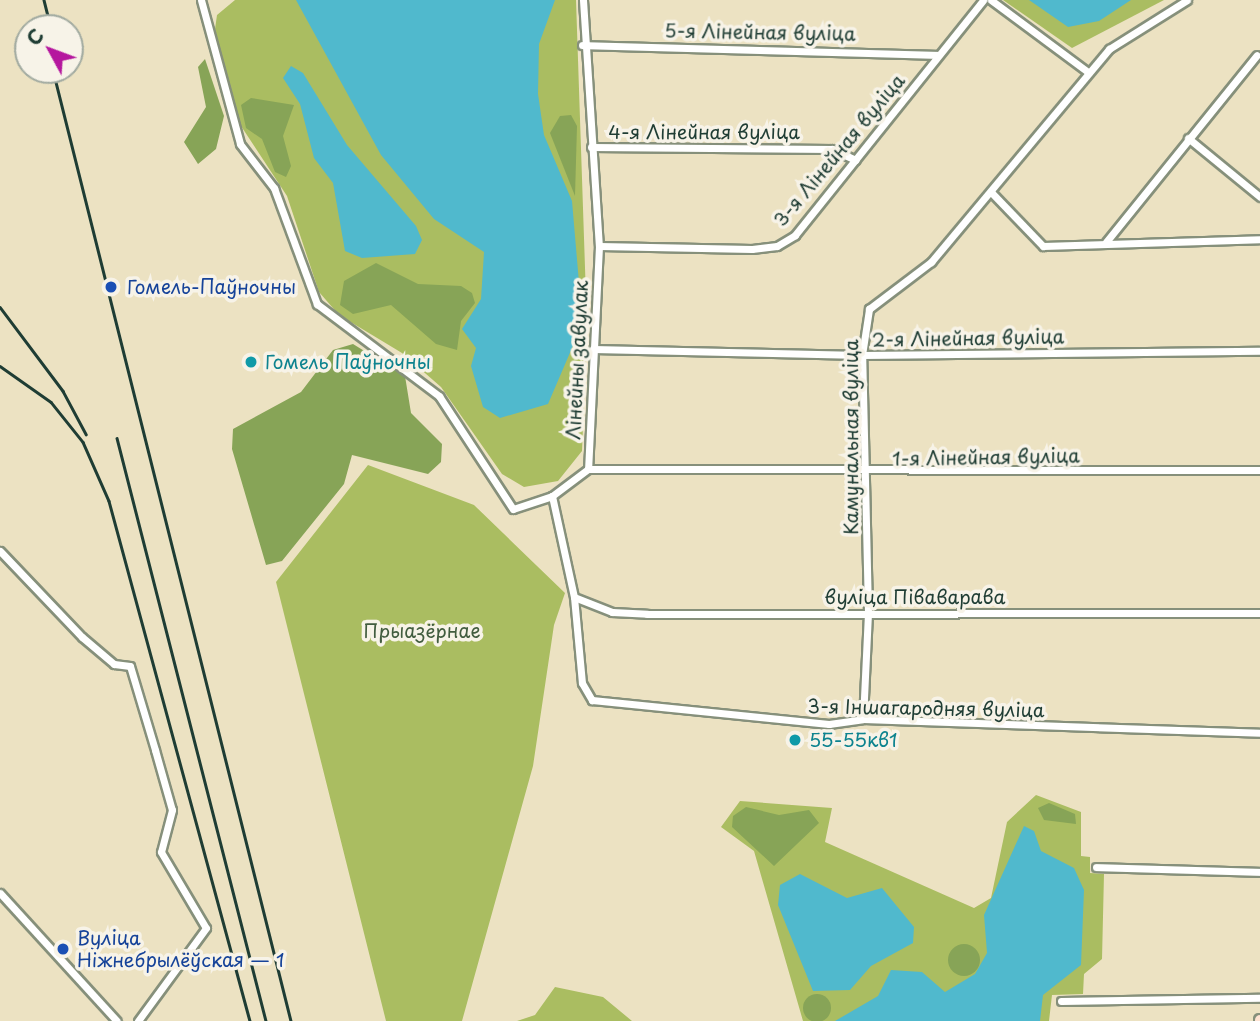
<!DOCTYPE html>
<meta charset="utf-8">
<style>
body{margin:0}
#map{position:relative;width:1260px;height:1021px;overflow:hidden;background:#ece2c2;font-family:"Playpen Sans",sans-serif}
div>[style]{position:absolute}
.green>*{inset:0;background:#aabd61}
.forest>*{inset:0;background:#87a457}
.round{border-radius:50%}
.water>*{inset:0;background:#50b9cd}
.roads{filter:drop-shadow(2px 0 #86907b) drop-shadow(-2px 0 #86907b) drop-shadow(0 2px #86907b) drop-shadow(0 -2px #86907b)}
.street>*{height:7px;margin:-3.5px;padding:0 3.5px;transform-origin:3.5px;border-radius:3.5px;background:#fff}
.secondary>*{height:10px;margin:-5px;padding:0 5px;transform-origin:5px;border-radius:5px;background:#fee3d2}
.rail>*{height:2.5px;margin:-1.25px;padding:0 1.25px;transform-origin:1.25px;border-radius:1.25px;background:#1f3d34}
.dots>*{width:19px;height:19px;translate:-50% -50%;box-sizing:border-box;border:4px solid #f7f3e8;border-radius:50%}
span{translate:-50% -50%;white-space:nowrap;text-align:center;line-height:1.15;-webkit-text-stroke:7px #f7f3e8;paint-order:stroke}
.street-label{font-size:19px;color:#1f3d34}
.transit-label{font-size:19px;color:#164399}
.left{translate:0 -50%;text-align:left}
.culture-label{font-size:19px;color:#0d838f}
.park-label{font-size:19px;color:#425d3f}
.north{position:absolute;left:14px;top:14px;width:70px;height:70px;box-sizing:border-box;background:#f7f3e8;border:2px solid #a1aaa0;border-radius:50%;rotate:311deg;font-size:19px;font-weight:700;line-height:28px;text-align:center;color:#1f3d34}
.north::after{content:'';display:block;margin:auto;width:24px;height:32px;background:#b5179e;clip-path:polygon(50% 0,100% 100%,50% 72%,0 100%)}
</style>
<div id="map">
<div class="green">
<div style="clip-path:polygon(235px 0,576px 0,587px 327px,582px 451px,558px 481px,524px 487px,502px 474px,441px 387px,402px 353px,339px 315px,319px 292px,287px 196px,239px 123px,215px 29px,217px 15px)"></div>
<div style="clip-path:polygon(1003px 0,1164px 0,1072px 48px)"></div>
<div style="clip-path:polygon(368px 465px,474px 505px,565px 593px,554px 625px,533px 766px,462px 1021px,386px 1021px,276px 582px)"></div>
<div style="clip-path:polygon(1036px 795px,1081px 812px,1081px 856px,1090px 857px,1090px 873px,1104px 874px,1102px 959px,1084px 974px,1083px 994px,1052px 995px,1049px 1021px,803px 1021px,754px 851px,721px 827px,740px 801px,832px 808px,825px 842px,974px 908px,991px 898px,1007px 822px)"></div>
<div style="clip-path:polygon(555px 987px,603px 997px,632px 1021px,517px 1021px,535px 1015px)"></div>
</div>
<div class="forest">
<div style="clip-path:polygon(205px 59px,224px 116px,216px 149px,198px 164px,184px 142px,206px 107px,198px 67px)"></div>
<div style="clip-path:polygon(251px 98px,294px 105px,283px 136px,291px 166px,286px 177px,275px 172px,262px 139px,246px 128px,241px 105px)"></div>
<div style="clip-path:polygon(571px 115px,577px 126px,575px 196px,550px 133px,560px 116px)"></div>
<div style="clip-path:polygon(376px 263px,418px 284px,461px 286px,472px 293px,475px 303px,461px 321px,457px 350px,436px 344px,391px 305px,353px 314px,340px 305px,344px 281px)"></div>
<div style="clip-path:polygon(353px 344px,405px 376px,411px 413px,442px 444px,441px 462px,428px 474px,352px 455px,344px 484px,282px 561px,266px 565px,232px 449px,233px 429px,301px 392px,333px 350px)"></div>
<div style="clip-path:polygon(1049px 803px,1075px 814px,1076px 824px,1044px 820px,1038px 808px)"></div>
<div style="clip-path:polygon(746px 807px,779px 815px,809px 810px,819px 823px,774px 866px,732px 827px,733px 816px)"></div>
<div class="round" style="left:948px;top:944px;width:32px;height:32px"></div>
<div class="round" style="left:803px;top:994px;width:28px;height:28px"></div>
</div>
<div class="water">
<div style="clip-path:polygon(296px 0,555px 0,539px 44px,538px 94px,544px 135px,572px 201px,581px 306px,575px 341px,548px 404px,500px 418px,483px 407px,471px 366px,476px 348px,462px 329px,481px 299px,484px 252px,434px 219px,381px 155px)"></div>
<div style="clip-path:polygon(1029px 0,1131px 0,1099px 21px,1068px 27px)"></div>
<div style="clip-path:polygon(291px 66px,303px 73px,347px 145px,416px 226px,422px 240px,415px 254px,362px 258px,345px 251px,333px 183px,314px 158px,300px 104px,283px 78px)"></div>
<div style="clip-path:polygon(1024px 826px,1034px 831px,1041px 851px,1074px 868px,1084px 890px,1081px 965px,1043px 995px,1040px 1021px,835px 1021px,878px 996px,891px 970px,922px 972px,945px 992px,975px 974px,987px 953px,984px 915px)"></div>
<div style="clip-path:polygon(800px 874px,847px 898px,882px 888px,914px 927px,913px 943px,871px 966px,850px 990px,813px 991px,778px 905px,780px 885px)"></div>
</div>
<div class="roads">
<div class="street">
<div style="left:201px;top:0;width:149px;rotate:74.8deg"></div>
<div style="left:240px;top:144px;width:56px;rotate:52.3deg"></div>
<div style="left:274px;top:188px;width:124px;rotate:69.7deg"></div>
<div style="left:317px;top:304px;width:153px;rotate:37deg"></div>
<div style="left:439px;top:396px;width:135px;rotate:56.8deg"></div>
<div style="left:513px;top:509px;width:41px;rotate:-18.4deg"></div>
<div style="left:583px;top:0;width:247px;rotate:86.3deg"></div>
<div style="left:599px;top:246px;width:223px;rotate:92.8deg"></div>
<div style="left:588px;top:469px;width:45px;rotate:143.1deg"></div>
<div style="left:552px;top:496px;width:103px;rotate:77.7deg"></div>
<div style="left:574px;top:597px;width:86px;rotate:84.7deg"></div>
<div style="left:582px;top:683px;width:20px;rotate:60deg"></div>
<div style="left:592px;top:700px;width:238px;rotate:5.8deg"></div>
<div style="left:829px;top:724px;width:34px;rotate:-8deg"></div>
<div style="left:863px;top:719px;width:397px;rotate:2deg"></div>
<div style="left:991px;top:0;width:121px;rotate:36.6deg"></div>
<div style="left:582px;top:45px;width:355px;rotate:1.6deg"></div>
<div style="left:1188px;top:138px;width:93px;rotate:39.3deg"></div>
<div style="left:591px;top:147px;width:241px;rotate:0.5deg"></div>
<div style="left:832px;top:149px;width:26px;rotate:25deg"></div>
<div style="left:991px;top:192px;width:75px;rotate:46.1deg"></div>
<div style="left:1043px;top:246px;width:217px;rotate:-1.8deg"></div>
<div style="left:1106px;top:242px;width:240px;rotate:-51.1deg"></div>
<div style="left:599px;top:246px;width:153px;rotate:1.1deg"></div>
<div style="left:752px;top:249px;width:25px;rotate:-7deg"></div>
<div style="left:777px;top:246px;width:21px;rotate:-31deg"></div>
<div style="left:795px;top:235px;width:301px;rotate:-51.3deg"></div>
<div style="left:593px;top:349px;width:269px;rotate:1.3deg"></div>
<div style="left:862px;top:355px;width:398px;rotate:-0.6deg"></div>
<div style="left:588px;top:469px;width:672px;rotate:0.09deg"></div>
<div style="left:0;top:551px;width:119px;rotate:46.4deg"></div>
<div style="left:82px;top:637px;width:42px;rotate:40.2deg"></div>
<div style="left:114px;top:664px;width:16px;rotate:7deg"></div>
<div style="left:130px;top:666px;width:88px;rotate:73.4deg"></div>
<div style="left:155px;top:750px;width:62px;rotate:74.2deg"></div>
<div style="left:172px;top:810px;width:43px;rotate:104.7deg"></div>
<div style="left:161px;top:852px;width:88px;rotate:59.4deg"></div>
<div style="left:206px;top:928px;width:115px;rotate:126.2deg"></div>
<div style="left:574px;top:597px;width:41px;rotate:21.5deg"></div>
<div style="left:612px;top:612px;width:35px;rotate:3deg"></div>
<div style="left:647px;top:614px;width:613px;rotate:-0.09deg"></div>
<div style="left:863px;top:719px;width:107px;rotate:-87.3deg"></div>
<div style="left:868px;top:612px;width:257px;rotate:-91.3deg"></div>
<div style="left:862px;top:355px;width:47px;rotate:-81.3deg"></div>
<div style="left:869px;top:309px;width:78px;rotate:-37.2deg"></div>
<div style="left:931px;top:262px;width:278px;rotate:-50.1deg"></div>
<div style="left:1109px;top:49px;width:92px;rotate:-32.1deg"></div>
<div style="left:1096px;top:867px;width:164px;rotate:1.7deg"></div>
<div style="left:0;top:893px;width:173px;rotate:47.6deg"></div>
<div style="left:1061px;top:1001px;width:199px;rotate:-0.9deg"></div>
</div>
<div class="secondary">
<div style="left:1260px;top:1021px;width:1px;rotate:-90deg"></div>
</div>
</div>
<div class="rail">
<div style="left:44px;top:0;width:29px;rotate:76deg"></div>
<div style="left:53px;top:70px;width:980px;rotate:75.95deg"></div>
<div style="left:0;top:307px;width:105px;rotate:53.1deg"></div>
<div style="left:63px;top:391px;width:49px;rotate:61.9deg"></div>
<div style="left:0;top:366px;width:62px;rotate:35.2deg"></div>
<div style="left:51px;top:402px;width:51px;rotate:51.3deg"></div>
<div style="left:83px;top:442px;width:64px;rotate:66.2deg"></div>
<div style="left:109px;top:501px;width:539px;rotate:74.83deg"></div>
<div style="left:117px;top:438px;width:602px;rotate:75.66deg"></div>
</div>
<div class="dots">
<div style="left:111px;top:287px;background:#1a4fb4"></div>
<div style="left:251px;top:362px;background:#0f9aa8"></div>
<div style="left:795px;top:740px;background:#0f9aa8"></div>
<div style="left:63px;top:949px;background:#1a4fb4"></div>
</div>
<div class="street-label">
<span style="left:760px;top:32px;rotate:1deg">5-я Лінейная вуліца</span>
<span style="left:704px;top:132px">4-я Лінейная вуліца</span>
<span style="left:839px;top:150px;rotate:-50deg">3-я Лінейная вуліца</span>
<span style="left:968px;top:338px;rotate:-1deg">2-я Лінейная вуліца</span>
<span style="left:577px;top:360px;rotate:-87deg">Лінейны завулак</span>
<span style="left:851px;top:437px;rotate:-90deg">Камунальная вуліца</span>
<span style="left:986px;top:457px;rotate:-1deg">1-я Лінейная вуліца</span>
<span style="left:915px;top:597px">вуліца Піваварава</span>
<span style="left:926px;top:708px;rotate:1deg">3-я Іншагародняя вуліца</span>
</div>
<div class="transit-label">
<span class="left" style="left:127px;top:287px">Гомель-Паўночны</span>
<span class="left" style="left:77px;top:949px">Вуліца<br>Ніжнебрылёўская — 1</span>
</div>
<div class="culture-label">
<span class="left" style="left:265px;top:362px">Гомель Паўночны</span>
<span class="left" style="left:809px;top:740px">55-55кв1</span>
</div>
<div class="park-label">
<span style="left:422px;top:631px">Прыазёрнае</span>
</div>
<div class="north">С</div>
</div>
